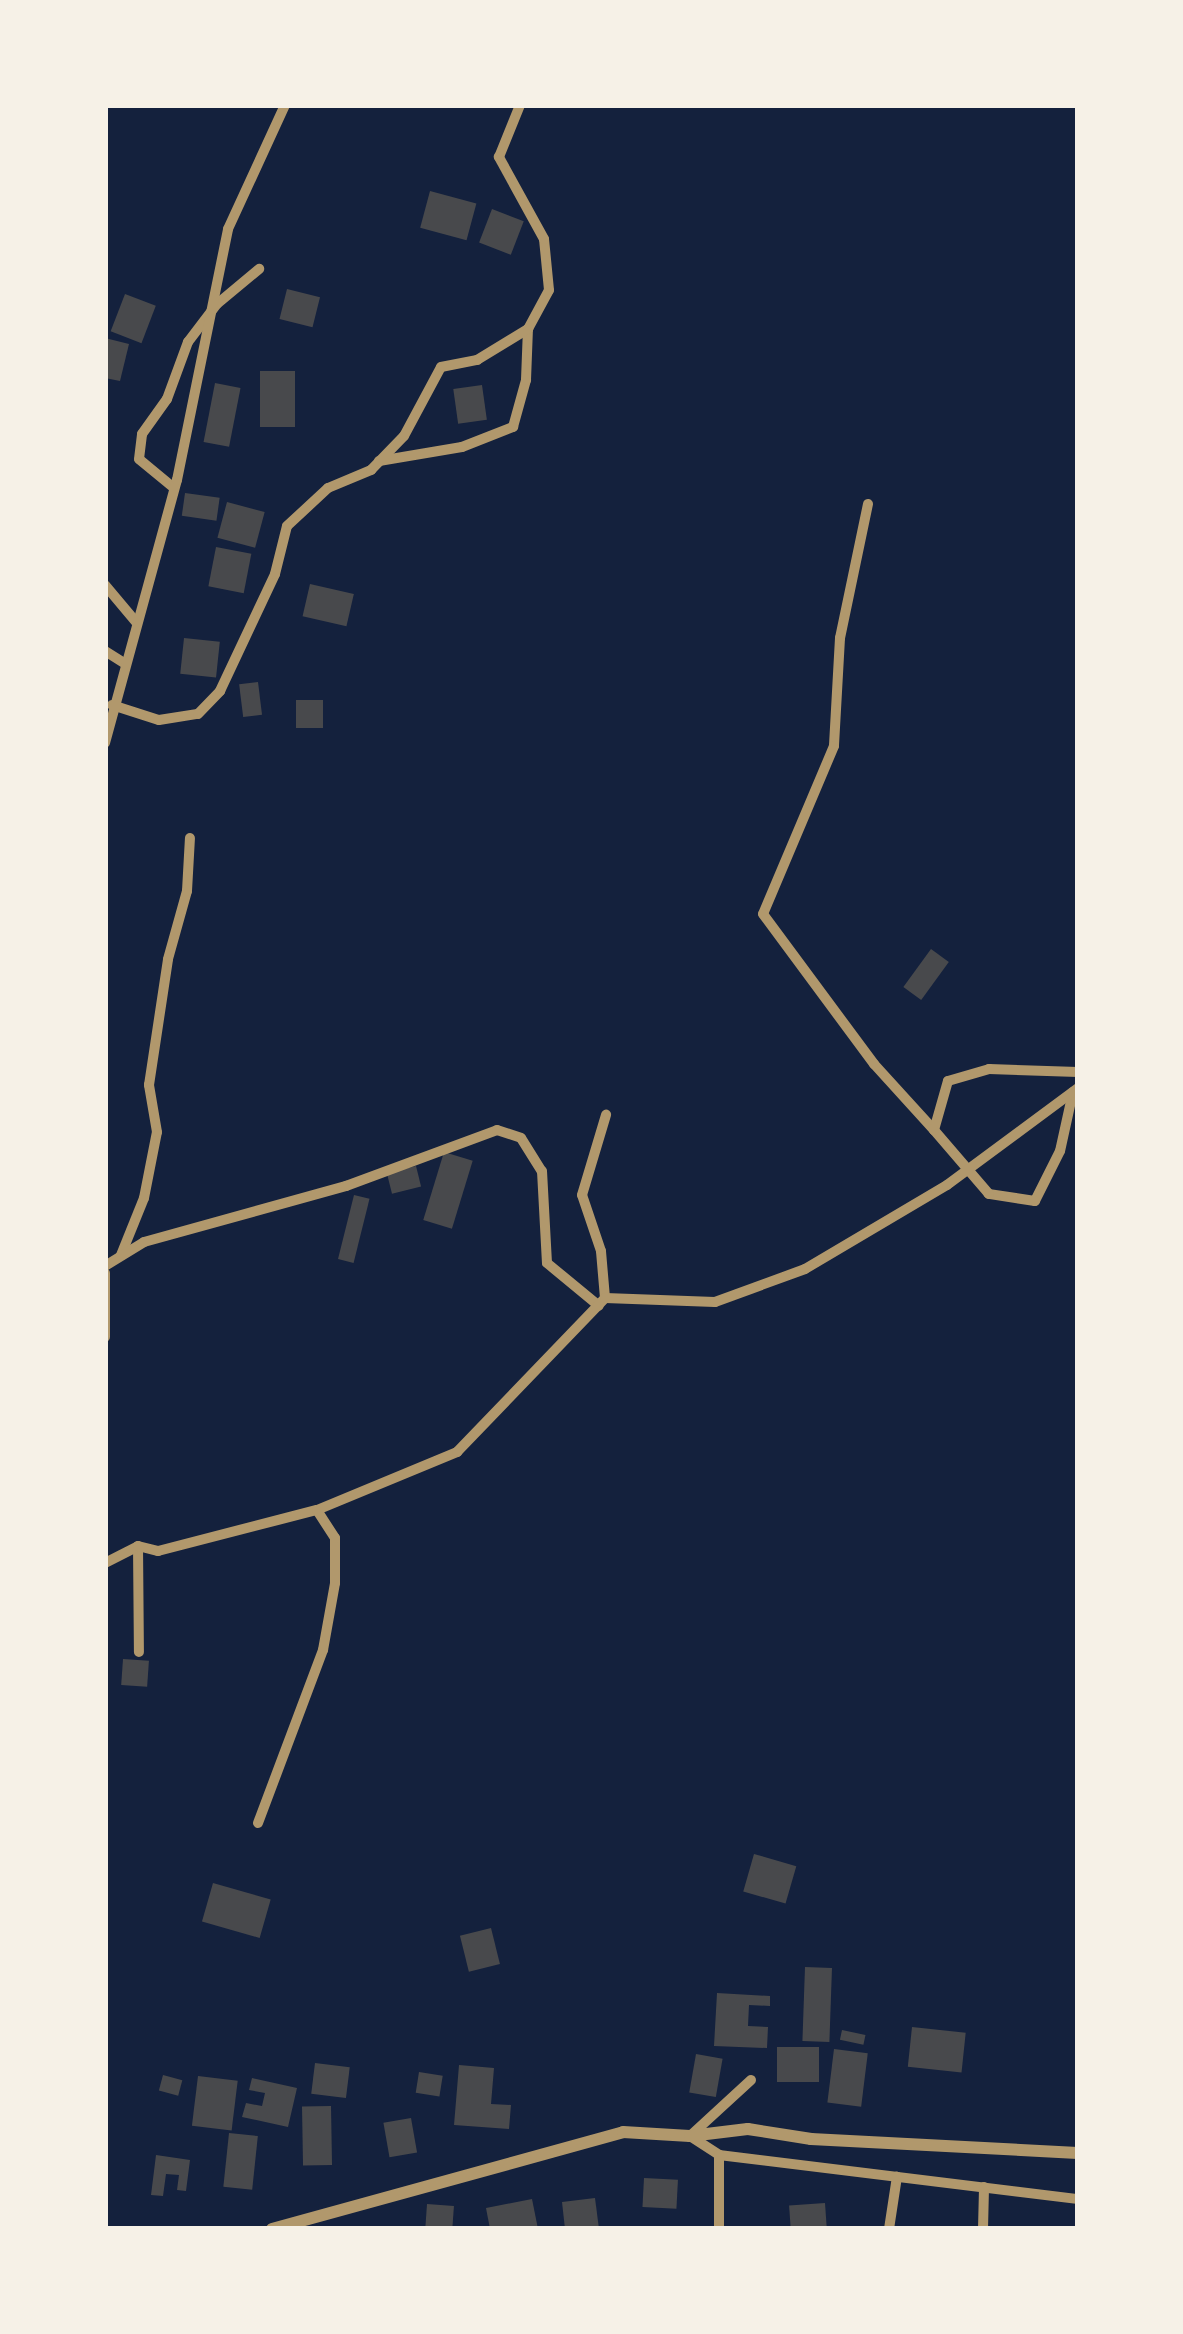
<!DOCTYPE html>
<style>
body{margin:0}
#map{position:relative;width:1183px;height:2334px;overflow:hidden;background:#14213d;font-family:"DejaVu Sans",sans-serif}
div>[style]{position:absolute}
.building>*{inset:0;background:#48494c;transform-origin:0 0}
.minor>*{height:10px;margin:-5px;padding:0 5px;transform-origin:5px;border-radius:5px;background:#b1986c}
.tertiary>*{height:12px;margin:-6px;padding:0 6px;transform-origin:6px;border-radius:6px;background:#b1986c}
span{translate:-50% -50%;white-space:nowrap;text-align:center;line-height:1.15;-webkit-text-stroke:9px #f6f1e7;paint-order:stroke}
.frame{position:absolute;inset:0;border:108px solid #f6f1e7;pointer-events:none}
</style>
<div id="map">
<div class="building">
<div style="left:430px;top:191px;width:48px;height:38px;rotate:15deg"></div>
<div style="left:492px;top:209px;width:34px;height:36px;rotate:21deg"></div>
<div style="left:287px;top:289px;width:34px;height:31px;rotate:14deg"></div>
<div style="left:125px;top:294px;width:33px;height:40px;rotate:21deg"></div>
<div style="clip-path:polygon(105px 338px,129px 344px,120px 381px,105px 378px)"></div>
<div style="left:260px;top:371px;width:35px;height:56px"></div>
<div style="left:215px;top:383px;width:26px;height:60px;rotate:11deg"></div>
<div style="left:482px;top:385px;width:35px;height:29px;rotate:82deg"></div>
<div style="left:185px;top:493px;width:35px;height:23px;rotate:8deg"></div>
<div style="left:227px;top:502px;width:39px;height:37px;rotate:15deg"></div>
<div style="left:216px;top:547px;width:36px;height:40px;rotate:11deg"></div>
<div style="left:310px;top:584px;width:45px;height:33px;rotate:13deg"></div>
<div style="left:184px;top:638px;width:36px;height:36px;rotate:6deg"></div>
<div style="left:258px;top:682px;width:33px;height:19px;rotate:83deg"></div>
<div style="left:296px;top:700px;width:27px;height:28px"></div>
<div style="left:931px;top:949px;width:22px;height:47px;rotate:36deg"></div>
<div style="left:444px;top:1152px;width:30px;height:71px;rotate:17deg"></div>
<div style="left:416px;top:1166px;width:21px;height:30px;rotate:76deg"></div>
<div style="left:354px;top:1195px;width:16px;height:66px;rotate:14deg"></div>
<div style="left:123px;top:1659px;width:26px;height:26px;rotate:4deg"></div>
<div style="left:754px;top:1854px;width:44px;height:39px;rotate:16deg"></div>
<div style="left:213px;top:1883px;width:60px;height:40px;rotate:16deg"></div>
<div style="left:491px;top:1928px;width:37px;height:32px;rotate:76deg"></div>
<div style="left:805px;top:1967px;width:27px;height:74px;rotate:2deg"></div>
<div style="clip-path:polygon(717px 1993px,770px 1996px,770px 2006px,749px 2005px,748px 2026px,768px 2027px,767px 2048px,714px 2046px)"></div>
<div style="left:912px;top:2027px;width:54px;height:40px;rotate:6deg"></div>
<div style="left:842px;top:2030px;width:24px;height:10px;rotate:12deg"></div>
<div style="left:777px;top:2047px;width:42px;height:35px"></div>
<div style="left:834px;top:2049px;width:34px;height:54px;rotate:7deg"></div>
<div style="left:696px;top:2054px;width:27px;height:39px;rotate:10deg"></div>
<div style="left:315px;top:2063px;width:35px;height:31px;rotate:7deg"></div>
<div style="clip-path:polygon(459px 2065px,494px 2068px,491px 2104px,511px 2105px,509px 2129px,454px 2125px)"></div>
<div style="left:419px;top:2072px;width:24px;height:21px;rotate:9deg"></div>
<div style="left:163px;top:2075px;width:20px;height:16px;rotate:15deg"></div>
<div style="left:198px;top:2076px;width:40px;height:50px;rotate:7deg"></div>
<div style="clip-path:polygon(252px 2078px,297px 2088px,288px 2127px,242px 2117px,246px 2103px,262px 2106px,265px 2093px,249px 2090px)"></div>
<div style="left:331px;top:2106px;width:59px;height:29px;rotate:89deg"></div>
<div style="left:411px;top:2118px;width:35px;height:28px;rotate:80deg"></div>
<div style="left:229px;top:2133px;width:29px;height:54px;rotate:6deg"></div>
<div style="clip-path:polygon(156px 2155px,190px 2160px,186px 2191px,177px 2190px,179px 2175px,166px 2174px,163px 2196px,151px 2195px)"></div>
<div style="left:644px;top:2178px;width:34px;height:29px;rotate:3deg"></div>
<div style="clip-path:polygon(595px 2198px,599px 2229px,565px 2229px,562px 2202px)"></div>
<div style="clip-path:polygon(532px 2199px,538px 2229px,490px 2229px,486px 2208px)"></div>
<div style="left:825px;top:2203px;width:26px;height:36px;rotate:86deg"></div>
<div style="left:427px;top:2204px;width:27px;height:25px;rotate:4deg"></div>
</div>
<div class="minor">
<div style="left:379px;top:461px;width:84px;rotate:-9.6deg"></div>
<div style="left:462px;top:447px;width:55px;rotate:-21.4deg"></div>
<div style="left:513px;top:427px;width:49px;rotate:-74.5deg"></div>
<div style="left:526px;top:380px;width:51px;rotate:-87.8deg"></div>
<div style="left:174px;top:488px;width:45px;rotate:-140.4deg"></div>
<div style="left:139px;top:459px;width:25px;rotate:-83deg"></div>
<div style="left:142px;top:434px;width:43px;rotate:-54.5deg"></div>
<div style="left:167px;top:399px;width:61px;rotate:-69.8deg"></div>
<div style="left:188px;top:342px;width:48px;rotate:-52.7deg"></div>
<div style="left:217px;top:304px;width:55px;rotate:-39.8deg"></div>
<div style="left:868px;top:504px;width:137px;rotate:101.8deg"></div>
<div style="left:840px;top:638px;width:108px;rotate:93.2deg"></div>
<div style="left:834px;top:746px;width:182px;rotate:112.9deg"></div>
<div style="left:763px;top:914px;width:187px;rotate:53.5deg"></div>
<div style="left:874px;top:1064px;width:89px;rotate:47.7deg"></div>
<div style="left:105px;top:585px;width:48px;rotate:50deg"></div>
<div style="left:105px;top:651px;width:22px;rotate:32deg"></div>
<div style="left:112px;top:705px;width:49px;rotate:17.7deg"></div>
<div style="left:159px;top:720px;width:39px;rotate:-9deg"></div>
<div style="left:198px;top:714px;width:32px;rotate:-46deg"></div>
<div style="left:220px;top:691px;width:129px;rotate:-64.8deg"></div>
<div style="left:275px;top:574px;width:49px;rotate:-76deg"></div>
<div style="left:287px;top:526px;width:56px;rotate:-42.8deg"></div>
<div style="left:328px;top:488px;width:47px;rotate:-22.7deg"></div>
<div style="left:371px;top:470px;width:47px;rotate:-45.9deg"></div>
<div style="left:404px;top:436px;width:78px;rotate:-61.8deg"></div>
<div style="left:441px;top:367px;width:37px;rotate:-11deg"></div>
<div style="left:477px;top:360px;width:60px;rotate:-31.3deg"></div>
<div style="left:528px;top:329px;width:44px;rotate:-61.7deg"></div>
<div style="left:549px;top:290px;width:51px;rotate:-95.6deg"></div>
<div style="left:544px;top:239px;width:94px;rotate:-118.8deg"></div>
<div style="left:499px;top:157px;width:56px;rotate:-68deg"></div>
<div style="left:105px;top:743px;width:273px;rotate:-74.7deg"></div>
<div style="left:177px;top:480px;width:256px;rotate:-78.5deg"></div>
<div style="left:228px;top:229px;width:136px;rotate:-65.3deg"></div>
<div style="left:1073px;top:1092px;width:60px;rotate:102.4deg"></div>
<div style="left:1060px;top:1151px;width:56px;rotate:116.6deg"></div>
<div style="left:1035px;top:1201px;width:47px;rotate:-171.3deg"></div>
<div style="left:989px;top:1194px;width:84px;rotate:-130.7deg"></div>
<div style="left:934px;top:1130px;width:51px;rotate:-74.1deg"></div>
<div style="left:948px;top:1081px;width:43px;rotate:-16.3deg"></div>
<div style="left:989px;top:1069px;width:89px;rotate:1.9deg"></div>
<div style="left:121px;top:1255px;width:61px;rotate:-68deg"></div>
<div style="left:144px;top:1198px;width:67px;rotate:-78.9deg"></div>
<div style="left:157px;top:1132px;width:48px;rotate:-99.7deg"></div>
<div style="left:149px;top:1085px;width:127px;rotate:-81.4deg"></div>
<div style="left:168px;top:959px;width:71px;rotate:-74.4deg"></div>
<div style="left:187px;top:891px;width:53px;rotate:-86.8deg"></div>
<div style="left:105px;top:1266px;width:46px;rotate:-31.6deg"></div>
<div style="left:144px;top:1242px;width:210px;rotate:-15.5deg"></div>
<div style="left:346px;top:1186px;width:161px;rotate:-20.3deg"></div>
<div style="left:497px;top:1130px;width:25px;rotate:18deg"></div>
<div style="left:521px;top:1138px;width:39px;rotate:58deg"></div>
<div style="left:542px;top:1171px;width:92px;rotate:86.9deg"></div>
<div style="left:547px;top:1263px;width:67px;rotate:39.6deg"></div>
<div style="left:105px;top:1273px;width:64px;rotate:90deg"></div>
<div style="left:605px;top:1298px;width:47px;rotate:-94.9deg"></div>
<div style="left:601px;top:1251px;width:59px;rotate:-108.7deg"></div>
<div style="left:582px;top:1195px;width:84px;rotate:-73.3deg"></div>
<div style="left:138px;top:1546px;width:106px;rotate:89.5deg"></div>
<div style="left:105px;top:1563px;width:37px;rotate:-27deg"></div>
<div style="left:138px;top:1546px;width:21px;rotate:14deg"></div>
<div style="left:158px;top:1551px;width:164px;rotate:-14.5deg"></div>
<div style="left:317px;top:1510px;width:152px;rotate:-22.5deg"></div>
<div style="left:457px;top:1452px;width:214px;rotate:-46.1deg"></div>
<div style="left:605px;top:1298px;width:110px;rotate:2.1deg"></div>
<div style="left:715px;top:1302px;width:96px;rotate:-20.1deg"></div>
<div style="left:805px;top:1269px;width:165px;rotate:-30.6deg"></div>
<div style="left:947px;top:1185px;width:163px;rotate:-36.5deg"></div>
<div style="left:258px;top:1823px;width:185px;rotate:-69.4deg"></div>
<div style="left:323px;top:1650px;width:68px;rotate:-79.8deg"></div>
<div style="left:335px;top:1583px;width:45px;rotate:-90deg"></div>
<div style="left:335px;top:1538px;width:33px;rotate:-123deg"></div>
<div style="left:751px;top:2080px;width:83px;rotate:137.4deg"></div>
<div style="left:690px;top:2136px;width:35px;rotate:33deg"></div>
<div style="left:719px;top:2155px;width:362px;rotate:7deg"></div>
<div style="left:719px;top:2229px;width:74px;rotate:-90deg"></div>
<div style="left:889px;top:2229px;width:53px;rotate:-81.3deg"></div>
<div style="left:983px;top:2229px;width:42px;rotate:-88.6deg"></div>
</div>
<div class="tertiary">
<div style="left:272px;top:2229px;width:364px;rotate:-15.4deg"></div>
<div style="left:623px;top:2132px;width:67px;rotate:3.4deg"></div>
<div style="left:690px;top:2136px;width:58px;rotate:-6.9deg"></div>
<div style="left:748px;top:2129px;width:64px;rotate:9deg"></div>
<div style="left:811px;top:2139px;width:267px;rotate:3deg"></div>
</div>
<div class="frame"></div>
</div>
